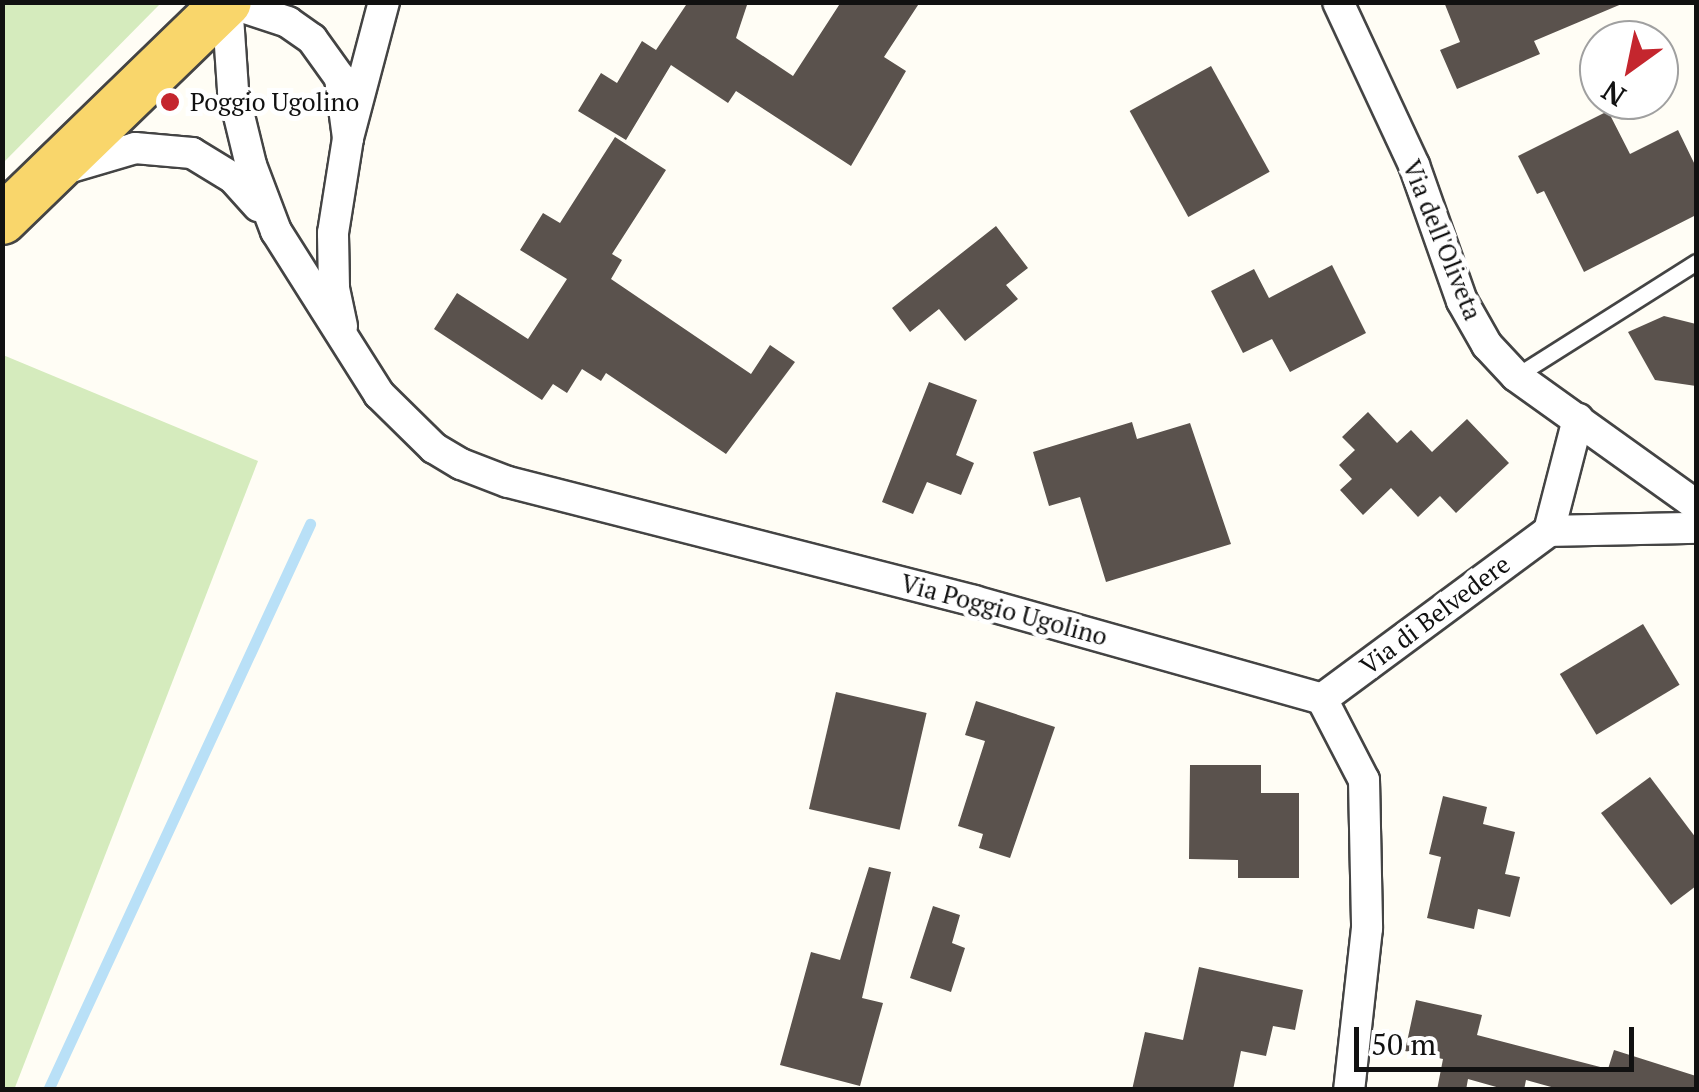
<!DOCTYPE html>
<style>
body{margin:0}
#map{position:relative;width:1699px;height:1092px;overflow:hidden;background:#fffdf5;font-family:"PT Serif",serif}
div>[style]{position:absolute}
.green>*{inset:0;background:#d5ebbd}
.stream>*{height:11px;margin:-5.5px;padding:0 5.5px;transform-origin:5.5px;border-radius:5.5px;background:#b9e0f7}
.building>*{inset:0;background:#5a524d;transform-origin:0 0}
.roads{filter:drop-shadow(2px 0 #444) drop-shadow(-2px 0 #444) drop-shadow(0 2px #444) drop-shadow(0 -2px #444)}
.lane>*{height:15px;margin:-7.5px;padding:0 7.5px;transform-origin:7.5px;border-radius:7.5px;background:#fff}
.street>*{height:30px;margin:-15px;padding:0 15px;transform-origin:15px;border-radius:15px;background:#fff}
.primary>*{height:48px;margin:-24px;padding:0 24px;transform-origin:24px;border-radius:24px;background:#f9d66b}
.dots>*{width:28px;height:28px;translate:-50% -50%;box-sizing:border-box;border:5px solid #fff;border-radius:50%}
span{translate:-50% -50%;white-space:nowrap;text-align:center;line-height:1.15;-webkit-text-stroke:10px #fff;paint-order:stroke}
.poi-label{font-size:25px;color:#111}
.left{translate:0 -50%;text-align:left}
.street-label{font-size:25px;color:#111}
.frame{position:absolute;inset:0;border:5px solid #111;pointer-events:none}
.north{position:absolute;left:1579px;top:20px;width:100px;height:100px;box-sizing:border-box;background:#fff;border:2px solid #a0a0a0;border-radius:50%;rotate:213deg;font-size:28px;font-weight:700;line-height:40px;text-align:center;color:#111}
.north::after{content:'';display:block;margin:auto;width:35px;height:45px;background:#c4262e;clip-path:polygon(50% 0,100% 100%,50% 72%,0 100%)}
.scale{position:absolute;left:1354px;top:1027px;width:280px;height:45px;box-sizing:border-box;border:5px solid #111;border-top:0;padding-left:12px;font-size:30px;line-height:35px;white-space:nowrap;color:#111;-webkit-text-stroke:8px #fff;paint-order:stroke}
</style>
<div id="map">
<div class="green">
<div style="clip-path:polygon(3px 2px,161px 3px,3px 163px,2px 3px)"></div>
<div style="clip-path:polygon(3px 355px,258px 461px,14px 1090px,2px 1089px)"></div>
</div>
<div class="stream">
<div style="left:48px;top:1090px;width:624px;rotate:-65.16deg"></div>
</div>
<div class="building">
<div style="clip-path:polygon(688px 2px,748px 2px,736px 38px,793px 76px,841px 2px,920px 2px,884px 57px,906px 71px,851px 166px,736px 91px,728px 103px,671px 65px,626px 140px,578px 111px,601px 73px,617px 83px,642px 41px,656px 50px)"></div>
<div style="clip-path:polygon(1444px 2px,1624px 2px,1624px 3px,1534px 41px,1540px 54px,1457px 89px,1440px 50px,1460px 42px)"></div>
<div style="left:1211px;top:66px;width:121px;height:93px;rotate:61deg"></div>
<div style="clip-path:polygon(1608px 111px,1630px 154px,1678px 130px,1696px 167px,1696px 215px,1584px 272px,1544px 191px,1537px 194px,1518px 156px)"></div>
<div style="clip-path:polygon(615px 137px,666px 170px,612px 254px,622px 260px,611px 279px,751px 374px,770px 345px,795px 362px,726px 454px,606px 373px,601px 381px,582px 369px,567px 393px,553px 384px,542px 400px,434px 329px,457px 293px,528px 339px,567px 279px,520px 250px,543px 213px,560px 223px)"></div>
<div style="clip-path:polygon(996px 226px,1028px 268px,1006px 285px,1018px 299px,965px 341px,939px 309px,910px 332px,892px 308px)"></div>
<div style="clip-path:polygon(1332px 265px,1366px 333px,1290px 372px,1272px 339px,1243px 353px,1211px 291px,1254px 269px,1269px 298px)"></div>
<div style="clip-path:polygon(1664px 316px,1696px 324px,1696px 386px,1655px 380px,1628px 332px)"></div>
<div style="clip-path:polygon(929px 382px,977px 400px,956px 455px,974px 463px,961px 495px,927px 482px,913px 514px,882px 502px)"></div>
<div style="clip-path:polygon(1368px 412px,1397px 443px,1411px 430px,1432px 452px,1467px 419px,1509px 463px,1456px 513px,1440px 496px,1418px 517px,1391px 488px,1363px 515px,1340px 490px,1352px 479px,1339px 465px,1355px 450px,1342px 437px)"></div>
<div style="clip-path:polygon(1132px 422px,1137px 439px,1190px 423px,1231px 544px,1106px 582px,1080px 497px,1049px 506px,1033px 452px)"></div>
<div style="left:1643px;top:624px;width:71px;height:97px;rotate:59deg"></div>
<div style="left:836px;top:692px;width:93px;height:120px;rotate:13deg"></div>
<div style="clip-path:polygon(976px 701px,1055px 727px,1010px 858px,979px 848px,983px 834px,958px 826px,985px 741px,965px 735px)"></div>
<div style="clip-path:polygon(1190px 765px,1261px 765px,1261px 793px,1299px 793px,1299px 878px,1238px 878px,1238px 860px,1189px 859px)"></div>
<div style="clip-path:polygon(1650px 777px,1696px 838px,1696px 886px,1671px 905px,1601px 813px)"></div>
<div style="clip-path:polygon(1443px 796px,1487px 807px,1483px 824px,1515px 832px,1505px 874px,1520px 877px,1510px 917px,1478px 909px,1474px 929px,1427px 918px,1441px 857px,1429px 854px)"></div>
<div style="clip-path:polygon(869px 867px,891px 872px,862px 998px,883px 1003px,860px 1086px,780px 1065px,811px 952px,840px 960px)"></div>
<div style="clip-path:polygon(933px 906px,960px 915px,952px 943px,965px 948px,951px 992px,910px 978px)"></div>
<div style="clip-path:polygon(1199px 967px,1303px 990px,1295px 1030px,1273px 1026px,1266px 1056px,1241px 1051px,1233px 1090px,1132px 1090px,1145px 1032px,1183px 1040px)"></div>
<div style="clip-path:polygon(1416px 1000px,1482px 1015px,1477px 1035px,1608px 1069px,1614px 1050px,1696px 1076px,1696px 1090px,1562px 1090px,1526px 1080px,1524px 1090px,1507px 1090px,1468px 1079px,1466px 1090px,1437px 1090px,1443px 1059px,1405px 1051px)"></div>
</div>
<div class="roads">
<div class="lane">
<div style="left:1516px;top:376px;width:213px;rotate:-32.3deg"></div>
</div>
<div class="street">
<div style="left:1338px;top:2px;width:180px;rotate:65deg"></div>
<div style="left:1414px;top:165px;width:144px;rotate:70.6deg"></div>
<div style="left:1462px;top:301px;width:51px;rotate:60.4deg"></div>
<div style="left:1487px;top:345px;width:42px;rotate:46.9deg"></div>
<div style="left:1516px;top:376px;width:221px;rotate:35.6deg"></div>
<div style="left:348px;top:138px;width:61px;rotate:-97.6deg"></div>
<div style="left:340px;top:78px;width:48px;rotate:-125.7deg"></div>
<div style="left:312px;top:39px;width:29px;rotate:-145deg"></div>
<div style="left:288px;top:22px;width:64px;rotate:-161.8deg"></div>
<div style="left:227px;top:2px;width:89px;rotate:86.1deg"></div>
<div style="left:233px;top:91px;width:76px;rotate:76.3deg"></div>
<div style="left:251px;top:165px;width:71px;rotate:69.3deg"></div>
<div style="left:276px;top:231px;width:193px;rotate:57.7deg"></div>
<div style="left:379px;top:394px;width:77px;rotate:44.5deg"></div>
<div style="left:434px;top:448px;width:31px;rotate:31deg"></div>
<div style="left:461px;top:464px;width:50px;rotate:21deg"></div>
<div style="left:508px;top:482px;width:481px;rotate:14.3deg"></div>
<div style="left:974px;top:601px;width:362px;rotate:15.7deg"></div>
<div style="left:1322px;top:699px;width:91px;rotate:62.6deg"></div>
<div style="left:1364px;top:780px;width:148px;rotate:88.8deg"></div>
<div style="left:1367px;top:928px;width:163px;rotate:96.3deg"></div>
<div style="left:68px;top:168px;width:70px;rotate:-16.6deg"></div>
<div style="left:135px;top:148px;width:57px;rotate:5deg"></div>
<div style="left:192px;top:153px;width:48px;rotate:31.4deg"></div>
<div style="left:233px;top:178px;width:38px;rotate:48deg"></div>
<div style="left:342px;top:326px;width:40px;rotate:-102deg"></div>
<div style="left:334px;top:287px;width:54px;rotate:-91.1deg"></div>
<div style="left:333px;top:233px;width:96px;rotate:-81deg"></div>
<div style="left:348px;top:138px;width:141px;rotate:-75.2deg"></div>
<div style="left:1549px;top:531px;width:116px;rotate:-75.5deg"></div>
<div style="left:1322px;top:699px;width:282px;rotate:-36.5deg"></div>
<div style="left:1549px;top:531px;width:147px;rotate:-1.2deg"></div>
</div>
<div class="primary">
<div style="left:2px;top:220px;width:313px;rotate:-44.1deg"></div>
</div>
</div>
<div class="dots">
<div style="left:170px;top:102px;background:#c4262e"></div>
</div>
<div class="poi-label">
<span class="left" style="left:190px;top:102px">Poggio Ugolino</span>
</div>
<div class="street-label">
<span style="left:1442px;top:240px;rotate:68deg">Via dell'Oliveta</span>
<span style="left:1004px;top:610px;rotate:15deg">Via Poggio Ugolino</span>
<span style="left:1435px;top:615px;rotate:-37deg">Via di Belvedere</span>
</div>
<div class="frame"></div>
<div class="north">N</div>
<div class="scale">50 m</div>
</div>
